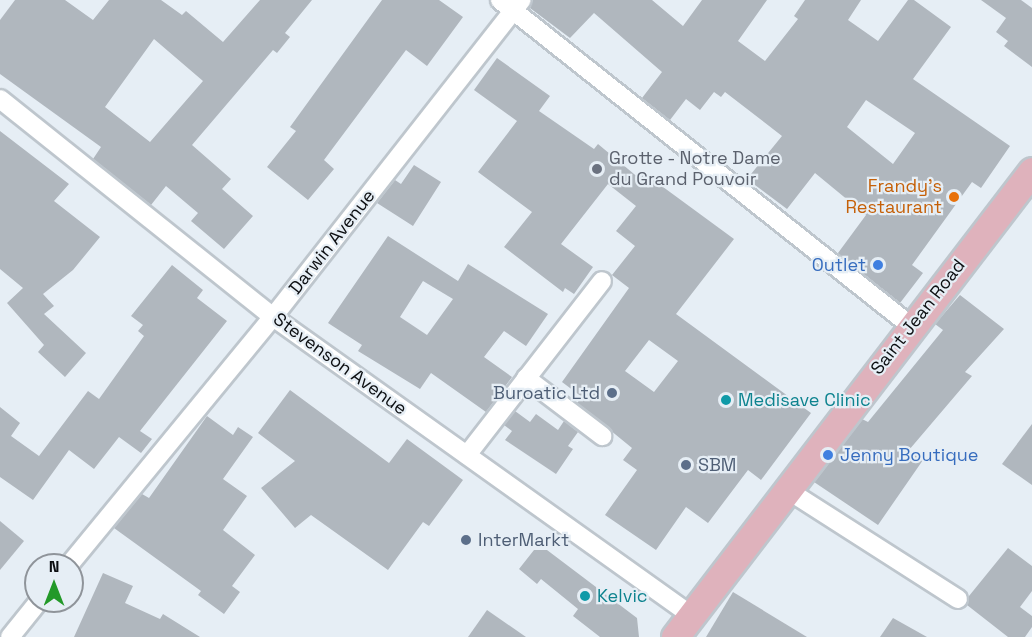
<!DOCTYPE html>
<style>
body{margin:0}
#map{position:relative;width:1032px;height:637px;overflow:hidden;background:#e6eef5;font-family:"Space Grotesk",sans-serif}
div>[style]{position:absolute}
.building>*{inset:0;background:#b0b7be}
.roads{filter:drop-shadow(2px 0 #bec6cd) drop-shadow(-2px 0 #bec6cd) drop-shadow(0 2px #bec6cd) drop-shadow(0 -2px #bec6cd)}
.street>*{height:18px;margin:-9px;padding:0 9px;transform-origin:9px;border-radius:9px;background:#fff}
.primary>*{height:27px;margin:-13.5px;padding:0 13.5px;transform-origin:13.5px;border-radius:13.5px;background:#dfb2bc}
.dots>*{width:16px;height:16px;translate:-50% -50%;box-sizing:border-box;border:3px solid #e6eef5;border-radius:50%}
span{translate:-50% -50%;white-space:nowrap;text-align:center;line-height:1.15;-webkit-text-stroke:4.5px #e6eef5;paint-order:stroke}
.worship-label{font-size:18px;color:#5b616d}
.left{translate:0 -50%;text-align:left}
.food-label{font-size:18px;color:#c56008}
.right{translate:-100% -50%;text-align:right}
.street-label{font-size:18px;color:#0c0e11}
.shop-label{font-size:18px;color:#366cbe}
.service-label{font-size:18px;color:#4e5e75}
.culture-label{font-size:18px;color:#0d838f}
.north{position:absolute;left:24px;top:553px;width:60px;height:60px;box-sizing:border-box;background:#e6eef5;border:2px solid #8f949a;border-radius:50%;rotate:0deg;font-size:16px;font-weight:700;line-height:24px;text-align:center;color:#0c0e11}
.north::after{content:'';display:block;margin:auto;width:21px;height:27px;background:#239929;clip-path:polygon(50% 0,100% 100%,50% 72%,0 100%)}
</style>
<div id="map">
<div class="building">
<div style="clip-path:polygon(evenodd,15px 0,65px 0,93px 20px,109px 0,161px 0,182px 15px,186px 11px,223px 42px,260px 0,312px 0,285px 33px,290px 37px,277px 53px,273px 50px,192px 145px,231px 179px,222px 189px,253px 216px,224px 249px,191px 221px,198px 213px,166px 186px,151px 205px,93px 159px,101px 147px,0 74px,0 20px,15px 0,154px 39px,203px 81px,150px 142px,105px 107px,154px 39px)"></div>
<div style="clip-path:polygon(382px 0,439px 0,463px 17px,427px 66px,406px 50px,324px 160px,334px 169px,308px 200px,267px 167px,296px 131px,290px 127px)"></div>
<div style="clip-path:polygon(evenodd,533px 0,652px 0,683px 26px,702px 0,767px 0,738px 41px,765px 61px,798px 19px,794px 16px,805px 0,861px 0,848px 20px,878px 41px,908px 0,914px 0,951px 27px,913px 79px,1010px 146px,981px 188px,972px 182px,912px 265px,923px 273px,900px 303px,838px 253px,866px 215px,815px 173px,787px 209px,747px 179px,782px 136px,725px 92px,721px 97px,714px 92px,700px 110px,686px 99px,670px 120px,642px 98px,662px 72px,594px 13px,570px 38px,530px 8px,533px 0,866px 100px,915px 133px,893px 164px,847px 127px,866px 100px)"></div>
<div style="clip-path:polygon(981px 0,1021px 0,1032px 8px,1032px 67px,1004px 46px,1008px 41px,996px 32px,1006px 18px)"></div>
<div style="clip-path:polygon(evenodd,497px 58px,550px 96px,539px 111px,594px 149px,598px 144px,640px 179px,644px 173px,734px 239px,676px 314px,811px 413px,761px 480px,748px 470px,708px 523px,686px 507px,656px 550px,605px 515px,637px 470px,623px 460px,632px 448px,577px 403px,582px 397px,562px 382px,629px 288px,612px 275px,635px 246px,616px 231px,636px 206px,608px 184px,561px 244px,593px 267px,574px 294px,565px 288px,563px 292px,504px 247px,532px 212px,478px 172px,517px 121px,474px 90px,497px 58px,649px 340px,678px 361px,654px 392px,625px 371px,649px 340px)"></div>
<div style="clip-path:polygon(0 131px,69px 184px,54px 201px,100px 237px,73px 270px,43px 294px,54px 306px,44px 314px,86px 353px,65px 377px,38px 352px,44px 345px,7px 303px,23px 288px,0 269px)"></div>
<div style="clip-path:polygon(414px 165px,441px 182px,413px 226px,377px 203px,395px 180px,401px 184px)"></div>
<div style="clip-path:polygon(evenodd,388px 236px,458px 281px,468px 264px,548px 314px,526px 346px,504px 331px,484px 357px,512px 377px,486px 412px,431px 373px,420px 389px,358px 351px,362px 345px,328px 323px,388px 236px,423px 281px,453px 299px,427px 335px,400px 317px,423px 281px)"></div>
<div style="clip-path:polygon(172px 265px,203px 290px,197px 298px,227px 321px,140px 431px,152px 439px,141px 453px,119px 437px,94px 469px,69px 450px,33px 500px,0 477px,0 407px,20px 423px,11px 436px,39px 456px,88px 391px,99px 399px,144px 336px,138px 331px,143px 325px,131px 316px)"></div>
<div style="clip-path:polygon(960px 295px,1004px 329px,965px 372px,972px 376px,909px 450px,923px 460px,878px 525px,814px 482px,862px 419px,868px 422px,943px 330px,935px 324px)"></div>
<div style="clip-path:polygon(290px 390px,389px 463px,407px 439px,463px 480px,429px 526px,423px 522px,388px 570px,311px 515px,295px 528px,261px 488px,295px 461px,258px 433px)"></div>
<div style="clip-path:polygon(515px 411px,530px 422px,536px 414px,558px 430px,564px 421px,578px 432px,568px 446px,573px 449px,556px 474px,505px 440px,512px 431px,504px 425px)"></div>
<div style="clip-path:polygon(207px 416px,233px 435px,238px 427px,253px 437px,223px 479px,247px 496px,223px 530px,255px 555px,232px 586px,240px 592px,224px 614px,198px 595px,201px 591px,114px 528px,142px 494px,149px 498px)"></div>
<div style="clip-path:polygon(1032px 424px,1032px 485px,1002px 464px)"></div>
<div style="clip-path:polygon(0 521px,24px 541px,0 570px)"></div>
<div style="clip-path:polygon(1008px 548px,1032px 566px,1032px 591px,1020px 607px,1032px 616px,1032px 627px,1025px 637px,1008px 637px,967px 605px,969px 596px)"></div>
<div style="clip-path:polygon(534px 550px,547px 550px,637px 618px,639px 637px,600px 637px,573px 616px,578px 609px,541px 579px,537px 584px,519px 569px)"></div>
<div style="clip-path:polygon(103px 573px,133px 586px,125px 603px,160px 619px,163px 614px,200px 637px,74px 637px)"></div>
<div style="clip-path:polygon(733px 592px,807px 637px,706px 637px)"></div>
<div style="clip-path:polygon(487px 610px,526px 637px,468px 637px)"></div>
<div style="clip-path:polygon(893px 618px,927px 637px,880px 637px)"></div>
</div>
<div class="roads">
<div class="street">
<div style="left:500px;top:0;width:525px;rotate:38.42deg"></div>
<div style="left:0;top:99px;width:349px;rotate:38.6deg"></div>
<div style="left:273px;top:317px;width:513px;rotate:35.49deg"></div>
<div style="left:526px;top:378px;width:96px;rotate:37.3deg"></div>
<div style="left:467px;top:455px;width:220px;rotate:-52.2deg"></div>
<div style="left:786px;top:489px;width:204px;rotate:32.6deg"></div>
<div style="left:69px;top:565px;width:321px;rotate:-50.6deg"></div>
<div style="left:273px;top:317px;width:403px;rotate:-51.9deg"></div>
<div style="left:10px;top:637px;width:46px;rotate:-51.1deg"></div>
</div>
<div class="primary">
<div style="left:675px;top:637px;width:587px;rotate:-52.54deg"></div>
</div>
</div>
<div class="dots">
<div style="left:597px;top:169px;background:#6b7280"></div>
<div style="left:954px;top:197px;background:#e8710a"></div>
<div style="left:878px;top:265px;background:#3f7fe0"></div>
<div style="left:612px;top:393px;background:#5c6f8a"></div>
<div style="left:726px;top:400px;background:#0f9aa8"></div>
<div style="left:828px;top:455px;background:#3f7fe0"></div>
<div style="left:686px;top:465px;background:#5c6f8a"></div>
<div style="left:466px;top:540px;background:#5c6f8a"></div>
<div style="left:585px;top:596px;background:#0f9aa8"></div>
</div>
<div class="worship-label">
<span class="left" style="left:609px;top:169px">Grotte - Notre Dame<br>du Grand Pouvoir</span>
</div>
<div class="food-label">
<span class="right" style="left:942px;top:197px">Frandy's<br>Restaurant</span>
</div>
<div class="street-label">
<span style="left:332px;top:242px;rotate:-52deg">Darwin Avenue</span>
<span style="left:918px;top:317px;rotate:-52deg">Saint Jean Road</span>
<span style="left:340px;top:364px;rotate:36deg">Stevenson Avenue</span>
</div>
<div class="shop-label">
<span class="right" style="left:866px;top:265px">Outlet</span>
<span class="left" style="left:840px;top:455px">Jenny Boutique</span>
</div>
<div class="service-label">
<span class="right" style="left:600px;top:393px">Buroatic Ltd</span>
<span class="left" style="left:698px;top:465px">SBM</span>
<span class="left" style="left:478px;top:540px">InterMarkt</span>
</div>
<div class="culture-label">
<span class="left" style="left:738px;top:400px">Medisave Clinic</span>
<span class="left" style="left:597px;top:596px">Kelvic</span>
</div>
<div class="north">N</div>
</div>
